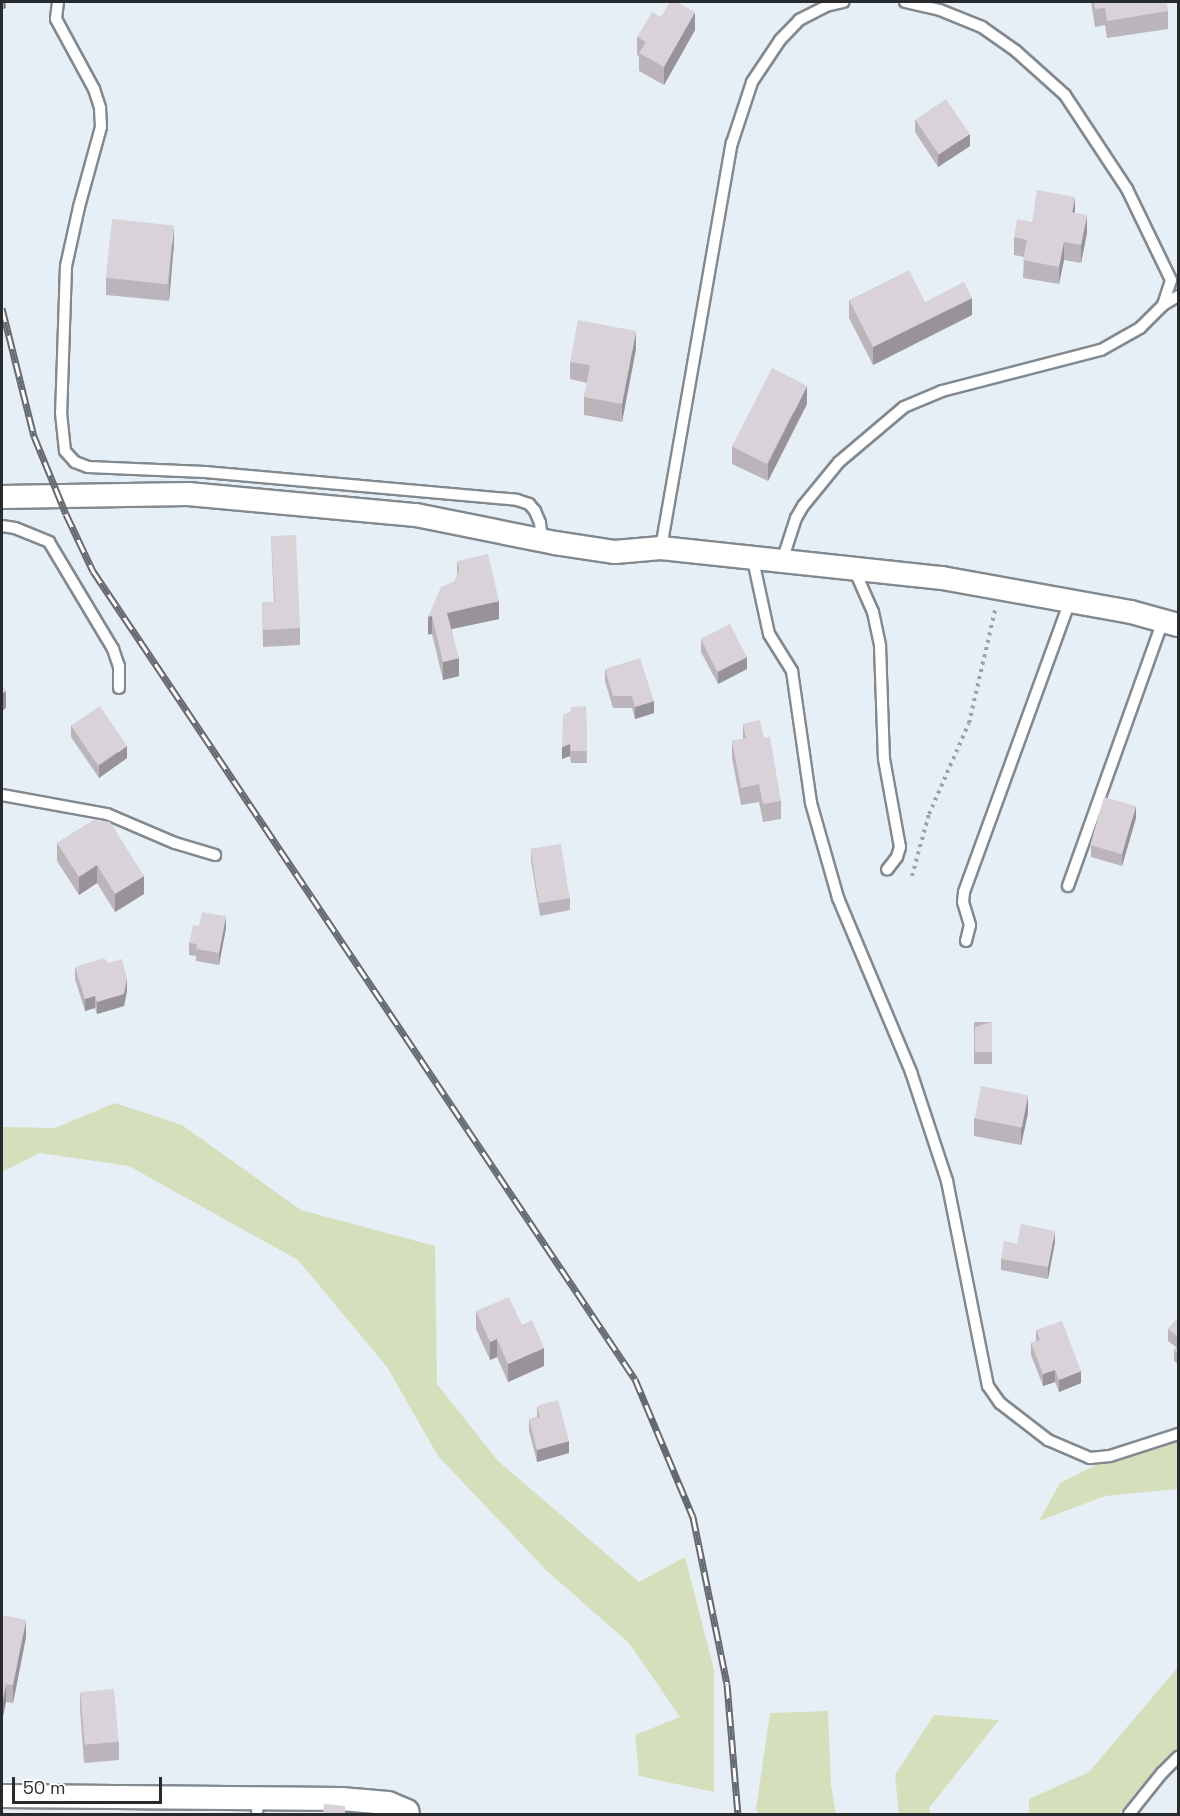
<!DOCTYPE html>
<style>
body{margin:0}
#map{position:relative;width:1180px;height:1816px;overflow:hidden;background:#e7eff6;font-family:"Space Grotesk",sans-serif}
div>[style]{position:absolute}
.green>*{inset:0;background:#d6dfbb}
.path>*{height:4px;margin-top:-2px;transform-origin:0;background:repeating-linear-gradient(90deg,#9ca2a7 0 3px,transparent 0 7.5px)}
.roads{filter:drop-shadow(2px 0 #82898f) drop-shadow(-2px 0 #82898f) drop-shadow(0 2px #82898f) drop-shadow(0 -2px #82898f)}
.lane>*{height:10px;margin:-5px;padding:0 5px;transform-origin:5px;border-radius:5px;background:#fff}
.street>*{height:22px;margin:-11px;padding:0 11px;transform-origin:11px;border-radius:11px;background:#fff}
.rail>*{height:7px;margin-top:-3.5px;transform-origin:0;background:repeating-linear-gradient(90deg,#fff 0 14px,#666a6e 0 28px);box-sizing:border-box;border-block:2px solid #666a6e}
.wall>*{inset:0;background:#bbb5bb;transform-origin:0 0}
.shaded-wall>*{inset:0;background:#989398;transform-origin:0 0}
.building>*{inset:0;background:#d9d2d9;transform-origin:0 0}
span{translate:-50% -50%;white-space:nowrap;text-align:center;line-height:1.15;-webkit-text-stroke:4.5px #fff;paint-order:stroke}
.frame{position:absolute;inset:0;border:3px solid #282b2d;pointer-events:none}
.scale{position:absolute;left:12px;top:1777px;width:150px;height:27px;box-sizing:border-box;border:3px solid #282b2d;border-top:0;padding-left:8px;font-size:18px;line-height:21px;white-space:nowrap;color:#282b2d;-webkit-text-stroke:4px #fff;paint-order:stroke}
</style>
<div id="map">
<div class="green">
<div style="clip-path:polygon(115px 1103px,182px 1125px,301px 1210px,435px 1246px,437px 1384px,498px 1461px,639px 1582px,685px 1557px,714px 1670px,714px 1792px,639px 1776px,635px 1735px,680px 1717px,629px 1643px,547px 1571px,438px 1456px,387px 1367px,298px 1260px,129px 1166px,40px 1153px,2px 1172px,2px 1127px,55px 1128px)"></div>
<div style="clip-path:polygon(1178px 1425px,1178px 1489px,1105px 1496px,1039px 1521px,1060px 1483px)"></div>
<div style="clip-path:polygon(1178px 1667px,1178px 1756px,1139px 1788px,1119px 1814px,1029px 1814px,1029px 1799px,1089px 1772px)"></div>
<div style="clip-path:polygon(828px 1711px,831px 1785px,836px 1814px,758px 1814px,756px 1809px,770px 1713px)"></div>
<div style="clip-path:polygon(934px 1715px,999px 1720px,929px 1808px,931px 1814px,899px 1814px,895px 1775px)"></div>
</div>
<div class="path">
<div style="left:912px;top:876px;width:64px;rotate:-74.7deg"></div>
<div style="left:929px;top:814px;width:99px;rotate:-66.3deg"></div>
<div style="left:969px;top:723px;width:120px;rotate:-77deg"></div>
</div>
<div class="roads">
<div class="lane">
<div style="left:58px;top:2px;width:17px;rotate:97deg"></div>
<div style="left:56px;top:19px;width:80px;rotate:61.5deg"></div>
<div style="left:94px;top:89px;width:20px;rotate:72deg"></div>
<div style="left:100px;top:108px;width:19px;rotate:87deg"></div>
<div style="left:101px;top:127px;width:83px;rotate:105.4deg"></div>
<div style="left:79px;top:207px;width:60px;rotate:102.4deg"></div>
<div style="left:66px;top:266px;width:147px;rotate:91.9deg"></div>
<div style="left:61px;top:413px;width:38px;rotate:84deg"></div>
<div style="left:65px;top:451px;width:15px;rotate:48deg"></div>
<div style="left:75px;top:462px;width:14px;rotate:21deg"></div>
<div style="left:88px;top:467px;width:117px;rotate:2.4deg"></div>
<div style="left:205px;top:472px;width:313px;rotate:5.1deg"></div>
<div style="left:517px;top:500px;width:13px;rotate:18deg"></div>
<div style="left:529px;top:504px;width:9px;rotate:49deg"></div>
<div style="left:535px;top:511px;width:13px;rotate:67deg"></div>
<div style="left:540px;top:523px;width:17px;rotate:83deg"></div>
<div style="left:1163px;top:305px;width:17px;rotate:-31deg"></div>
<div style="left:2px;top:526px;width:13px;rotate:9deg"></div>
<div style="left:15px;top:528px;width:37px;rotate:22deg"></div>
<div style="left:49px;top:542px;width:125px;rotate:59.1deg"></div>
<div style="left:113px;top:649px;width:18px;rotate:71deg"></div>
<div style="left:119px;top:666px;width:22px;rotate:90deg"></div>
<div style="left:661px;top:548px;width:411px;rotate:-80.1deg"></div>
<div style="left:732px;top:143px;width:64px;rotate:-71.8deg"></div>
<div style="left:752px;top:82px;width:50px;rotate:-56.3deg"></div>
<div style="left:780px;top:40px;width:28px;rotate:-46deg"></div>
<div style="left:799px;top:20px;width:30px;rotate:-27deg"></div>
<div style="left:826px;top:6px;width:18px;rotate:-13deg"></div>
<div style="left:753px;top:560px;width:76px;rotate:77.8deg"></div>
<div style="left:769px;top:634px;width:44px;rotate:58.1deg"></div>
<div style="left:792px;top:671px;width:133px;rotate:81.8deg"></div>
<div style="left:811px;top:803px;width:99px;rotate:74.1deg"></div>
<div style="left:838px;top:898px;width:189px;rotate:67.2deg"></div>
<div style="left:911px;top:1072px;width:115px;rotate:71.7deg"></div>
<div style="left:947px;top:1181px;width:209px;rotate:78.7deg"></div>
<div style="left:988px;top:1386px;width:21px;rotate:55deg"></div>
<div style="left:1000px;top:1403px;width:61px;rotate:37.6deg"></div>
<div style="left:1048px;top:1440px;width:46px;rotate:23.2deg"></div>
<div style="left:1090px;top:1458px;width:20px;rotate:-6deg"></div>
<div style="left:1110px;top:1456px;width:71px;rotate:-17.9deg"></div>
<div style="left:782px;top:561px;width:45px;rotate:-72deg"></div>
<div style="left:796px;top:518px;width:14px;rotate:-60deg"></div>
<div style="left:803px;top:506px;width:57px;rotate:-50.7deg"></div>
<div style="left:839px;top:462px;width:85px;rotate:-40.2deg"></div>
<div style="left:904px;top:407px;width:41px;rotate:-22.8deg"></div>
<div style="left:942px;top:391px;width:164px;rotate:-14.5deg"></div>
<div style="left:1101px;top:350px;width:45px;rotate:-29.4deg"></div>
<div style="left:1140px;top:328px;width:33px;rotate:-45deg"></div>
<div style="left:1163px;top:305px;width:26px;rotate:-72deg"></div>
<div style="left:1171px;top:280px;width:101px;rotate:-115.8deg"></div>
<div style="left:1127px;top:189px;width:113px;rotate:-123.4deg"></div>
<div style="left:1065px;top:95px;width:66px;rotate:-138.1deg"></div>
<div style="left:1016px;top:51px;width:42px;rotate:-144.8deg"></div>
<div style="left:982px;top:27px;width:45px;rotate:-158deg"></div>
<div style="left:940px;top:10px;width:36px;rotate:-167deg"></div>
<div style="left:854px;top:569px;width:47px;rotate:66.2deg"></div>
<div style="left:873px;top:612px;width:35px;rotate:78deg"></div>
<div style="left:880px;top:646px;width:113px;rotate:88deg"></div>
<div style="left:884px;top:759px;width:89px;rotate:79.7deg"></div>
<div style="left:900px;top:847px;width:10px;rotate:107deg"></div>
<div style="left:897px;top:857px;width:16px;rotate:128deg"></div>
<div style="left:2px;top:795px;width:107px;rotate:10.3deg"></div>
<div style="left:107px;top:814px;width:74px;rotate:23.1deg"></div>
<div style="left:175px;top:843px;width:42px;rotate:16.7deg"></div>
<div style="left:1068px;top:886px;width:282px;rotate:-70.3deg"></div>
<div style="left:966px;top:941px;width:16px;rotate:-76deg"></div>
<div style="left:970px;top:925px;width:24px;rotate:-107deg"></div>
<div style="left:963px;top:902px;width:10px;rotate:-84deg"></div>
<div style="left:964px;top:892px;width:310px;rotate:-70deg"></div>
<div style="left:257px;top:1814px;width:16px;rotate:-86deg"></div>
<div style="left:1129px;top:1814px;width:53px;rotate:-51.2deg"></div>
<div style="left:1162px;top:1773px;width:23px;rotate:-45deg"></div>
</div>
<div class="street">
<div style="left:2px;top:497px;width:186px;rotate:-0.9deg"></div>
<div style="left:188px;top:494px;width:229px;rotate:5.3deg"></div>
<div style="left:416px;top:515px;width:142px;rotate:11.4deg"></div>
<div style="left:555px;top:543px;width:61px;rotate:8.5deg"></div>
<div style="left:615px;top:552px;width:46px;rotate:-5deg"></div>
<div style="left:661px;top:548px;width:283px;rotate:6.1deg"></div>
<div style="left:942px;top:578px;width:192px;rotate:10.2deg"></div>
<div style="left:1131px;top:612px;width:49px;rotate:15.5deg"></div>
<div style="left:2px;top:1796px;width:339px;rotate:0.5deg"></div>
<div style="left:341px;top:1799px;width:47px;rotate:4.9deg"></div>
<div style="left:388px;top:1803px;width:21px;rotate:23deg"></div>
<div style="left:407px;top:1811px;width:3px;rotate:72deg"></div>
</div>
</div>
<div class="rail">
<div style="left:2px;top:8px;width:6px;rotate:-90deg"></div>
<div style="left:2px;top:308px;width:132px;rotate:76deg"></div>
<div style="left:34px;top:436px;width:84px;rotate:67.7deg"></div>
<div style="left:66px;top:514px;width:63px;rotate:64.7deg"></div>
<div style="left:93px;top:571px;width:973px;rotate:56.15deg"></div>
<div style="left:635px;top:1379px;width:150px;rotate:67.2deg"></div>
<div style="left:693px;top:1517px;width:170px;rotate:78.5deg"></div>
<div style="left:727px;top:1684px;width:130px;rotate:85.2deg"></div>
</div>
<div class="wall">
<div style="clip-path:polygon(1091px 2px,1166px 2px,1168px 11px,1168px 29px,1107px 38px,1105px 25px,1095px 27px)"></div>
<div style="clip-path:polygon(661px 17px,695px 30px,664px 85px,639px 71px,639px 56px,637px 55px,637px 37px)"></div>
<div style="clip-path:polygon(915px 120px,970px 146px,938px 167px,915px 132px)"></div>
<div style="clip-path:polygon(1075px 213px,1087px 233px,1081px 263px,1064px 260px,1059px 284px,1023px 278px,1024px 257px,1014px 255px,1014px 237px,1032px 222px)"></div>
<div style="clip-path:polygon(174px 243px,169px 301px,106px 295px,106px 278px)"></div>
<div style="clip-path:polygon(849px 300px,925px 302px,972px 315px,873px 365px,849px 318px)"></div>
<div style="clip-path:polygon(636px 349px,622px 422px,584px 415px,584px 397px,587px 383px,570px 379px,570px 362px)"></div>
<div style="clip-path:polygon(807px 404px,768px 481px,732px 464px,732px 446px)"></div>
<div style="clip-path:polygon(271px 536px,300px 628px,300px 645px,263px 647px,262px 602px,274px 602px)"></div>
<div style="clip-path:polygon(457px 561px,499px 619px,452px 629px,459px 676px,443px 680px,432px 634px,428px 635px,428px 617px,455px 581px,457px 575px)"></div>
<div style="clip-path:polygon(701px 640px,747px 669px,718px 684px,701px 652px)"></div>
<div style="clip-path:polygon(605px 669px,654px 713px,635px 719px,632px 708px,613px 708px,605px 681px)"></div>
<div style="clip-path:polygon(586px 706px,587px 763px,571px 763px,570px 756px,562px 759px)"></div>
<div style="clip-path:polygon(743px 724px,781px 801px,781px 819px,763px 822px,759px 802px,741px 805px,732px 758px,732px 741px,743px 739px)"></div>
<div style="clip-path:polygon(71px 725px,127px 758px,99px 778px,71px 737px)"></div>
<div style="clip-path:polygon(1136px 818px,1122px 866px,1091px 857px,1091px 845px)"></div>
<div style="clip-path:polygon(94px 820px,144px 894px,115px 912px,97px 883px,79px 895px,57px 861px,57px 843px)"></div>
<div style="clip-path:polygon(531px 850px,570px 898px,570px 910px,540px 916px,531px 861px)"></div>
<div style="clip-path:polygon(199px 926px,226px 928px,219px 965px,196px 961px,196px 956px,189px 955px,189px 943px)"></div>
<div style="clip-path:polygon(75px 967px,127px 991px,124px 1006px,97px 1014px,95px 1008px,85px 1011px,75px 979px)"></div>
<div style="left:992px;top:1022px;width:42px;height:18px;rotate:90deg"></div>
<div style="clip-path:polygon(1028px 1113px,1021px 1145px,974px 1136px,974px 1118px)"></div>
<div style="clip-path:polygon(1055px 1242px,1048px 1279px,1001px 1270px,1001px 1259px,1017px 1244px)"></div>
<div style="clip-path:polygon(476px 1311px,522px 1325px,544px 1366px,508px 1382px,497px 1357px,490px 1360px,476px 1329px)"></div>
<div style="clip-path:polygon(1179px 1317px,1179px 1365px,1174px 1361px,1174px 1350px,1176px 1347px,1168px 1341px,1168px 1329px)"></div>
<div style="clip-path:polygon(1036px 1330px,1081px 1383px,1059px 1392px,1055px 1382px,1043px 1386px,1031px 1355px,1031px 1343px,1036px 1341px)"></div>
<div style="clip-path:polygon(537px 1406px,569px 1453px,537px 1462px,529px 1431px,529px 1419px,537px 1417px)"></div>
<div style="clip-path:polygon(2px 1615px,26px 1637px,13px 1703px,6px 1702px,2px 1721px)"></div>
<div style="clip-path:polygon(80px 1692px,119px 1742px,119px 1760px,84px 1763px,80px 1709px)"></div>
</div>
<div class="shaded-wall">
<div style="clip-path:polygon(695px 12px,695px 30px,664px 85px,664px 67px)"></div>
<div style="clip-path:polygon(970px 134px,970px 146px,938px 167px,938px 155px)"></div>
<div style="clip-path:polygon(1075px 197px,1075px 215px,1072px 212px)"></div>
<div style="clip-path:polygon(1087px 215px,1087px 233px,1081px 263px,1081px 245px)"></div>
<div style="clip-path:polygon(174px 225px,174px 243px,169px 301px,169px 283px)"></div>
<div style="clip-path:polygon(1064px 242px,1064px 260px,1059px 284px,1059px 267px)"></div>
<div style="clip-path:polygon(972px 298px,972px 315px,873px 365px,873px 347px)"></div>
<div style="clip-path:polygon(636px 331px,636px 349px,622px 422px,622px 404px)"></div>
<div style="clip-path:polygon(807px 386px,807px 404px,768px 481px,768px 464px)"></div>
<div style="clip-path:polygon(499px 601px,499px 619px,447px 630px,447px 613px)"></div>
<div style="left:432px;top:616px;width:18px;height:4px;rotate:90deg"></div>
<div style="clip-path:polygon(747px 657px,747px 669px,718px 684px,718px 672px)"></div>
<div style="clip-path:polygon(459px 658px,459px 676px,443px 680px,443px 662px)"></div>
<div style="clip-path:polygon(6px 691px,6px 708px,2px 711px,2px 694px)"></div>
<div style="clip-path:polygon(654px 701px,654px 713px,635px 719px,635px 707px)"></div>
<div style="clip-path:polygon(570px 744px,570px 756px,562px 759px,562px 747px)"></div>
<div style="clip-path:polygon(127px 746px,127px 758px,99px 778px,99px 766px)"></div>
<div style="clip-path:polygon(1136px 806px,1136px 818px,1122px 866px,1122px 854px)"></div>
<div style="clip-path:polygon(97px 865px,97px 883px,79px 895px,79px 877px)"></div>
<div style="clip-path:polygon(144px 876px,144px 894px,115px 912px,115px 894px)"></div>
<div style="clip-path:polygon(226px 916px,226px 928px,219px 965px,219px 953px)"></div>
<div style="clip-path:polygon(127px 979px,127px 991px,124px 1006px,97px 1014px,97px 1002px)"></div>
<div style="clip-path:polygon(95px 996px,95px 1008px,85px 1011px,85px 999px)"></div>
<div style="clip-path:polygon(1028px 1095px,1028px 1113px,1021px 1145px,1021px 1127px)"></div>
<div style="clip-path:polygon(1055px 1231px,1055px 1242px,1048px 1279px,1048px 1267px)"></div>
<div style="clip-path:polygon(497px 1339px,497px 1357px,490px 1360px,490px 1342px)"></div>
<div style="clip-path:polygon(544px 1348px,544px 1366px,508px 1382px,508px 1364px)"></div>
<div style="clip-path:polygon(1055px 1370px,1055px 1382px,1043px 1386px,1043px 1374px)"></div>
<div style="clip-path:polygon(1081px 1371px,1081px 1383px,1059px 1392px,1059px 1380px)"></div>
<div style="clip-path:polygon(569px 1441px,569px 1453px,537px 1462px,537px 1450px)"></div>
<div style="clip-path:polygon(26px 1620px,26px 1637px,13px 1703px,13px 1685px)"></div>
<div style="clip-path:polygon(6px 1684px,6px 1702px,2px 1721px,2px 1704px)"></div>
</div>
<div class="building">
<div style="clip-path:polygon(670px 2px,676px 2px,695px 12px,664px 67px,639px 53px,646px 42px,637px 37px,652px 12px,661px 17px)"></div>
<div style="clip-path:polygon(1094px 2px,1166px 2px,1168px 11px,1107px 21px,1105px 8px,1095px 9px)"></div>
<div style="left:946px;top:99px;width:42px;height:37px;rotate:56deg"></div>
<div style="clip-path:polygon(1037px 190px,1075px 197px,1072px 212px,1087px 215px,1081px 245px,1064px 242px,1059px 267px,1023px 260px,1027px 240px,1014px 237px,1017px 219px,1032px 222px)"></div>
<div style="left:112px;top:219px;width:62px;height:59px;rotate:6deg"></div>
<div style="clip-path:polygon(909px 270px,925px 302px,964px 282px,972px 298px,873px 347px,849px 300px)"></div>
<div style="clip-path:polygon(578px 320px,636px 331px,622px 404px,584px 397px,590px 365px,570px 362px)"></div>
<div style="left:772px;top:368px;width:39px;height:88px;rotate:27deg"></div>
<div style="clip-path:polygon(296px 535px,300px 628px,263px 630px,262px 602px,275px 602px,271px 536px)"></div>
<div style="clip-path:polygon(488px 554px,499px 601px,447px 613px,459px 658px,443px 662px,432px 616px,428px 617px,441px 587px,455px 581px,459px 570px,457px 561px)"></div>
<div style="left:730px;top:624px;width:37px;height:33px;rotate:63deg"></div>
<div style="clip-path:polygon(640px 658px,654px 701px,635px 707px,632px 696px,613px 696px,605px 669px)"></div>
<div style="clip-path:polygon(2px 685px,6px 691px,2px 694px)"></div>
<div style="left:100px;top:706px;width:48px;height:35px;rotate:56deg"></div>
<div style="clip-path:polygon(586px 706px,587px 751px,571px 751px,570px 744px,562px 747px,563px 715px,571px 711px,571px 707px)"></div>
<div style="clip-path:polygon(760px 720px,764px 738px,770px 737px,781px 801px,763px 804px,759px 784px,741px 788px,732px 741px,746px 738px,743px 724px)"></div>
<div style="left:1104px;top:797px;width:33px;height:50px;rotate:16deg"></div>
<div style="clip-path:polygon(94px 820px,110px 822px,144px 876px,115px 894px,97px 865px,79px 877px,57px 843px)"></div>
<div style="left:561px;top:844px;width:55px;height:31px;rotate:81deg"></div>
<div style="clip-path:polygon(202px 912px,226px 916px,219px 953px,196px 949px,197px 944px,189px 943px,193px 925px,199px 926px)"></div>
<div style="clip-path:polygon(104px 958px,108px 963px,122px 959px,127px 979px,124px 994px,97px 1002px,95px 996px,85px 999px,75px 967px)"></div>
<div style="clip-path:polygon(992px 1022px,992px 1052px,975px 1052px,975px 1027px)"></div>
<div style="left:981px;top:1086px;width:48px;height:33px;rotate:11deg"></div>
<div style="clip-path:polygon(1021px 1224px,1055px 1231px,1048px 1267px,1001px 1259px,1004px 1241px,1017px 1244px)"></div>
<div style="clip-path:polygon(509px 1297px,522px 1325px,532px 1320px,544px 1348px,508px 1364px,497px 1339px,490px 1342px,476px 1311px)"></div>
<div style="clip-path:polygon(1179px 1317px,1179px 1338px,1168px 1329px)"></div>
<div style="clip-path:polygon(1062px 1321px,1081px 1371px,1059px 1380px,1055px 1370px,1043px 1374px,1031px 1343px,1040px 1340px,1036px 1330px)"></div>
<div style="clip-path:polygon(1179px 1345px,1179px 1353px,1174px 1350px)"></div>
<div style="clip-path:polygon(558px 1400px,569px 1441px,537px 1450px,529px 1419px,540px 1417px,537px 1406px)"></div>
<div style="clip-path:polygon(2px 1615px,26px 1620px,13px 1685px,6px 1684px,2px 1704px)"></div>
<div style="left:114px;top:1689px;width:53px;height:34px;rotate:85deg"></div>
<div style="clip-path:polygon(324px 1804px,345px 1806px,345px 1815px,323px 1815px)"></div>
</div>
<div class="frame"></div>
<div class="scale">50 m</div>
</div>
